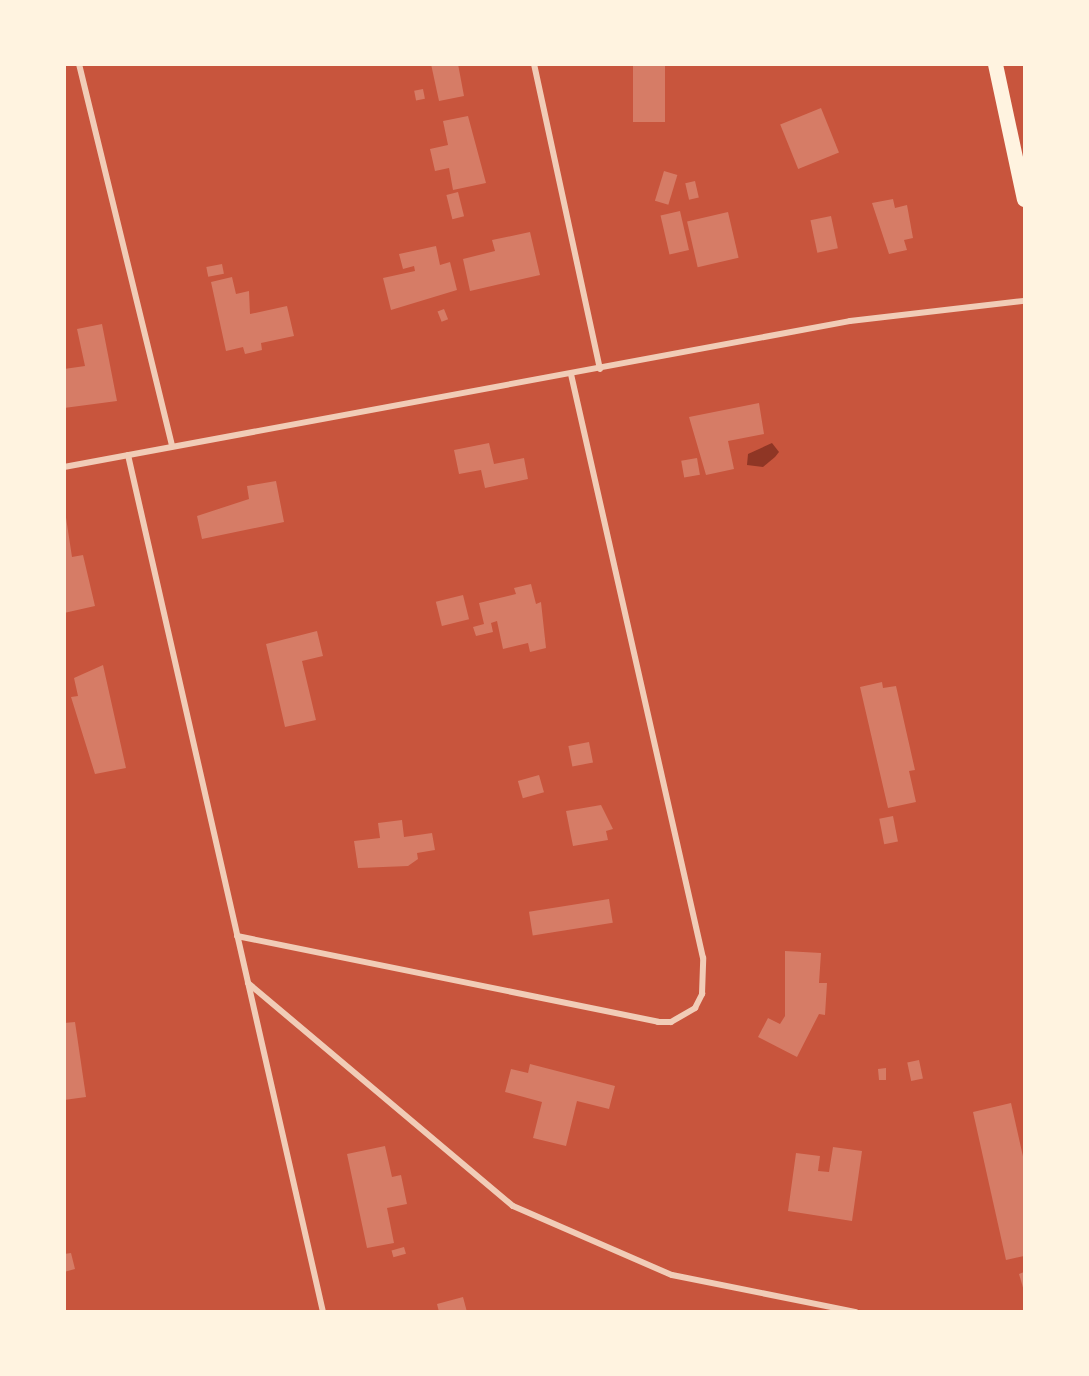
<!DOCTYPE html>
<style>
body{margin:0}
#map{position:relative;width:1089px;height:1376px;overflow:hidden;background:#c8553d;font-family:"DejaVu Sans",sans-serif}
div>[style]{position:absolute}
.water>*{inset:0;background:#8f3625}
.building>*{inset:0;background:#d67c66;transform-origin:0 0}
.minor>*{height:6px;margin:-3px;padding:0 3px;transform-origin:3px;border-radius:3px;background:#f1ccb7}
.primary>*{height:15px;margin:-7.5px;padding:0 7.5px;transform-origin:7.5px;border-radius:7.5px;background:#fff3e0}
span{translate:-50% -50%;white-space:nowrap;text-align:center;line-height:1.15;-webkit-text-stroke:6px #fff3e0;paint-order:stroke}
.frame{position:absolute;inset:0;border:66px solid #fff3e0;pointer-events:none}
</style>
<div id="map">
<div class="water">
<div style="clip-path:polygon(772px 443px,779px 452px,775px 457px,763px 467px,747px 465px,748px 454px)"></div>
</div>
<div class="building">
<div style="clip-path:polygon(431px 64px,458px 64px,464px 96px,439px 101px)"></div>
<div style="left:633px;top:64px;width:32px;height:58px"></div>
<div style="left:423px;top:89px;width:10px;height:9px;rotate:79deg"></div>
<div style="left:821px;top:108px;width:48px;height:44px;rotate:68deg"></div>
<div style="clip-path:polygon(468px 116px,486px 183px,453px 190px,449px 168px,435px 171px,430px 149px,448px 145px,443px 121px)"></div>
<div style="left:664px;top:171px;width:14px;height:31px;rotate:17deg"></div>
<div style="left:695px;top:181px;width:17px;height:10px;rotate:77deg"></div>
<div style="left:458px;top:192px;width:25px;height:12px;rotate:76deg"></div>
<div style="clip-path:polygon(893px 199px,895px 208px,907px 205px,913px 238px,904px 240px,907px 250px,889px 254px,872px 203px)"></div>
<div style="left:680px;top:211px;width:40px;height:20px;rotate:77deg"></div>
<div style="left:728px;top:212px;width:47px;height:42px;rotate:77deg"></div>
<div style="left:831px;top:216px;width:33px;height:21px;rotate:78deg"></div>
<div style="clip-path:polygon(530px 232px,540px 275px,470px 291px,463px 259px,495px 251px,492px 240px)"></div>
<div style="clip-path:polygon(436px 246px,440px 265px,450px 262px,457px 290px,391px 310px,383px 278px,415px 271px,414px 266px,403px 269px,399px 254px)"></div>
<div style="left:222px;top:264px;width:10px;height:16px;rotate:79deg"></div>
<div style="clip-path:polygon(232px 277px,236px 294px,249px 291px,250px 314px,287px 306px,294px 336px,261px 343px,262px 350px,245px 354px,243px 347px,226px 351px,211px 282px)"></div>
<div style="left:444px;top:309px;width:11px;height:7px;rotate:68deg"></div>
<div style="clip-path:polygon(102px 324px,117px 401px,64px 408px,64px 369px,85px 366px,77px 329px)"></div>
<div style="clip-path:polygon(759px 403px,764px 434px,728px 441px,734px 469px,706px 475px,689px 417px)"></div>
<div style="clip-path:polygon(489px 443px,494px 464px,524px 458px,528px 479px,485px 488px,481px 470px,459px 474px,454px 450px)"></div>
<div style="left:697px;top:458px;width:17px;height:16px;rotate:80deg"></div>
<div style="clip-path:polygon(276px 481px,284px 522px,202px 539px,197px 516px,249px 499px,247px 486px)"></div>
<div style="clip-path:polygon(65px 511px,72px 557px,83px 555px,95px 606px,64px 613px)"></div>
<div style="clip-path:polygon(531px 584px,536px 604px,541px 602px,546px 648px,530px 652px,528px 643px,503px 649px,497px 621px,491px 623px,493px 632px,476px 636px,473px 627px,484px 624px,479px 603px,516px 594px,514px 588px)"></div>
<div style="left:463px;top:595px;width:25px;height:28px;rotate:76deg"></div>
<div style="clip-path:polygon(317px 631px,323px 656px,302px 661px,316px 720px,285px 727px,266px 644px)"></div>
<div style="clip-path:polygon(103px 665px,126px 768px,95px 774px,71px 697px,78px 696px,74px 678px)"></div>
<div style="clip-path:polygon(882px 682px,883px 688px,896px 686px,915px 770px,909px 771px,916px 802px,888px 808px,860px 687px)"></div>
<div style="left:589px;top:742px;width:21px;height:21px;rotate:79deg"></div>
<div style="left:539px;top:775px;width:18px;height:22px;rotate:74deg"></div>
<div style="clip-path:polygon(601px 805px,613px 829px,606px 831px,608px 840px,573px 846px,566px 811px)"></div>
<div style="left:893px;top:816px;width:26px;height:14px;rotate:79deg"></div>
<div style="clip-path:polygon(402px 820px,404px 837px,432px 833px,435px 850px,417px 853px,418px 859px,408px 866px,358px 868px,354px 841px,380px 838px,378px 823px)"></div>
<div style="left:609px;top:899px;width:24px;height:81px;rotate:81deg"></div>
<div style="clip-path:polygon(785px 951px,821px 953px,819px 983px,827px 983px,825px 1015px,819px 1014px,797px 1057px,758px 1037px,768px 1018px,780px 1024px,785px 1016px)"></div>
<div style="clip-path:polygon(75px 1022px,86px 1097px,64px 1100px,64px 1023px)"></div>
<div style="left:919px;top:1060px;width:19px;height:12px;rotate:78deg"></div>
<div style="clip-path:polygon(530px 1064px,615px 1086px,609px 1109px,577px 1101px,566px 1146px,533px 1138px,542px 1102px,505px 1092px,511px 1069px,528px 1073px)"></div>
<div style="clip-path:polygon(886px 1068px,886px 1080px,879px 1080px,878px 1069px)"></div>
<div style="clip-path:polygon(1011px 1103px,1024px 1161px,1024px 1256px,1006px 1260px,973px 1112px)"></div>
<div style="clip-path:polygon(385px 1146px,392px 1177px,401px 1175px,407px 1204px,387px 1208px,394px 1243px,367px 1248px,347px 1154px)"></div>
<div style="clip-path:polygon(833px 1147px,862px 1151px,852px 1221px,788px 1211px,796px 1153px,820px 1156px,818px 1171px,829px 1172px)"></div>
<div style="left:404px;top:1247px;width:7px;height:13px;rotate:74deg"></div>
<div style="clip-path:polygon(71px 1253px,75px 1269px,64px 1272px,64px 1254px)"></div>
<div style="clip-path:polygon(1024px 1272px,1024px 1291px,1019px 1274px)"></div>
<div style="clip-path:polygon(463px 1297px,467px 1312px,439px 1312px,437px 1304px)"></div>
</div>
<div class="minor">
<div style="left:79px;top:64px;width:393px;rotate:76.3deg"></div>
<div style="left:534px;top:64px;width:312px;rotate:77.8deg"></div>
<div style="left:128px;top:455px;width:879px;rotate:77.18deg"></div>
<div style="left:64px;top:467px;width:799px;rotate:-10.52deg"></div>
<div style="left:850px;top:321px;width:175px;rotate:-6.6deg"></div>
<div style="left:237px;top:936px;width:430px;rotate:11.5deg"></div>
<div style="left:658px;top:1022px;width:13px"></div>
<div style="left:671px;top:1022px;width:28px;rotate:-30deg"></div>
<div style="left:695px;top:1008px;width:16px;rotate:-63deg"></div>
<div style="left:702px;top:994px;width:36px;rotate:-88deg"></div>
<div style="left:703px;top:958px;width:599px;rotate:-102.74deg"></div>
<div style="left:248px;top:983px;width:346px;rotate:40.1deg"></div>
<div style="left:513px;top:1206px;width:173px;rotate:23.5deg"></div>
<div style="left:672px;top:1275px;width:188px;rotate:11.4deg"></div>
</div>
<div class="primary">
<div style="left:995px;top:64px;width:138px;rotate:77.9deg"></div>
</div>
<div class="frame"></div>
</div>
